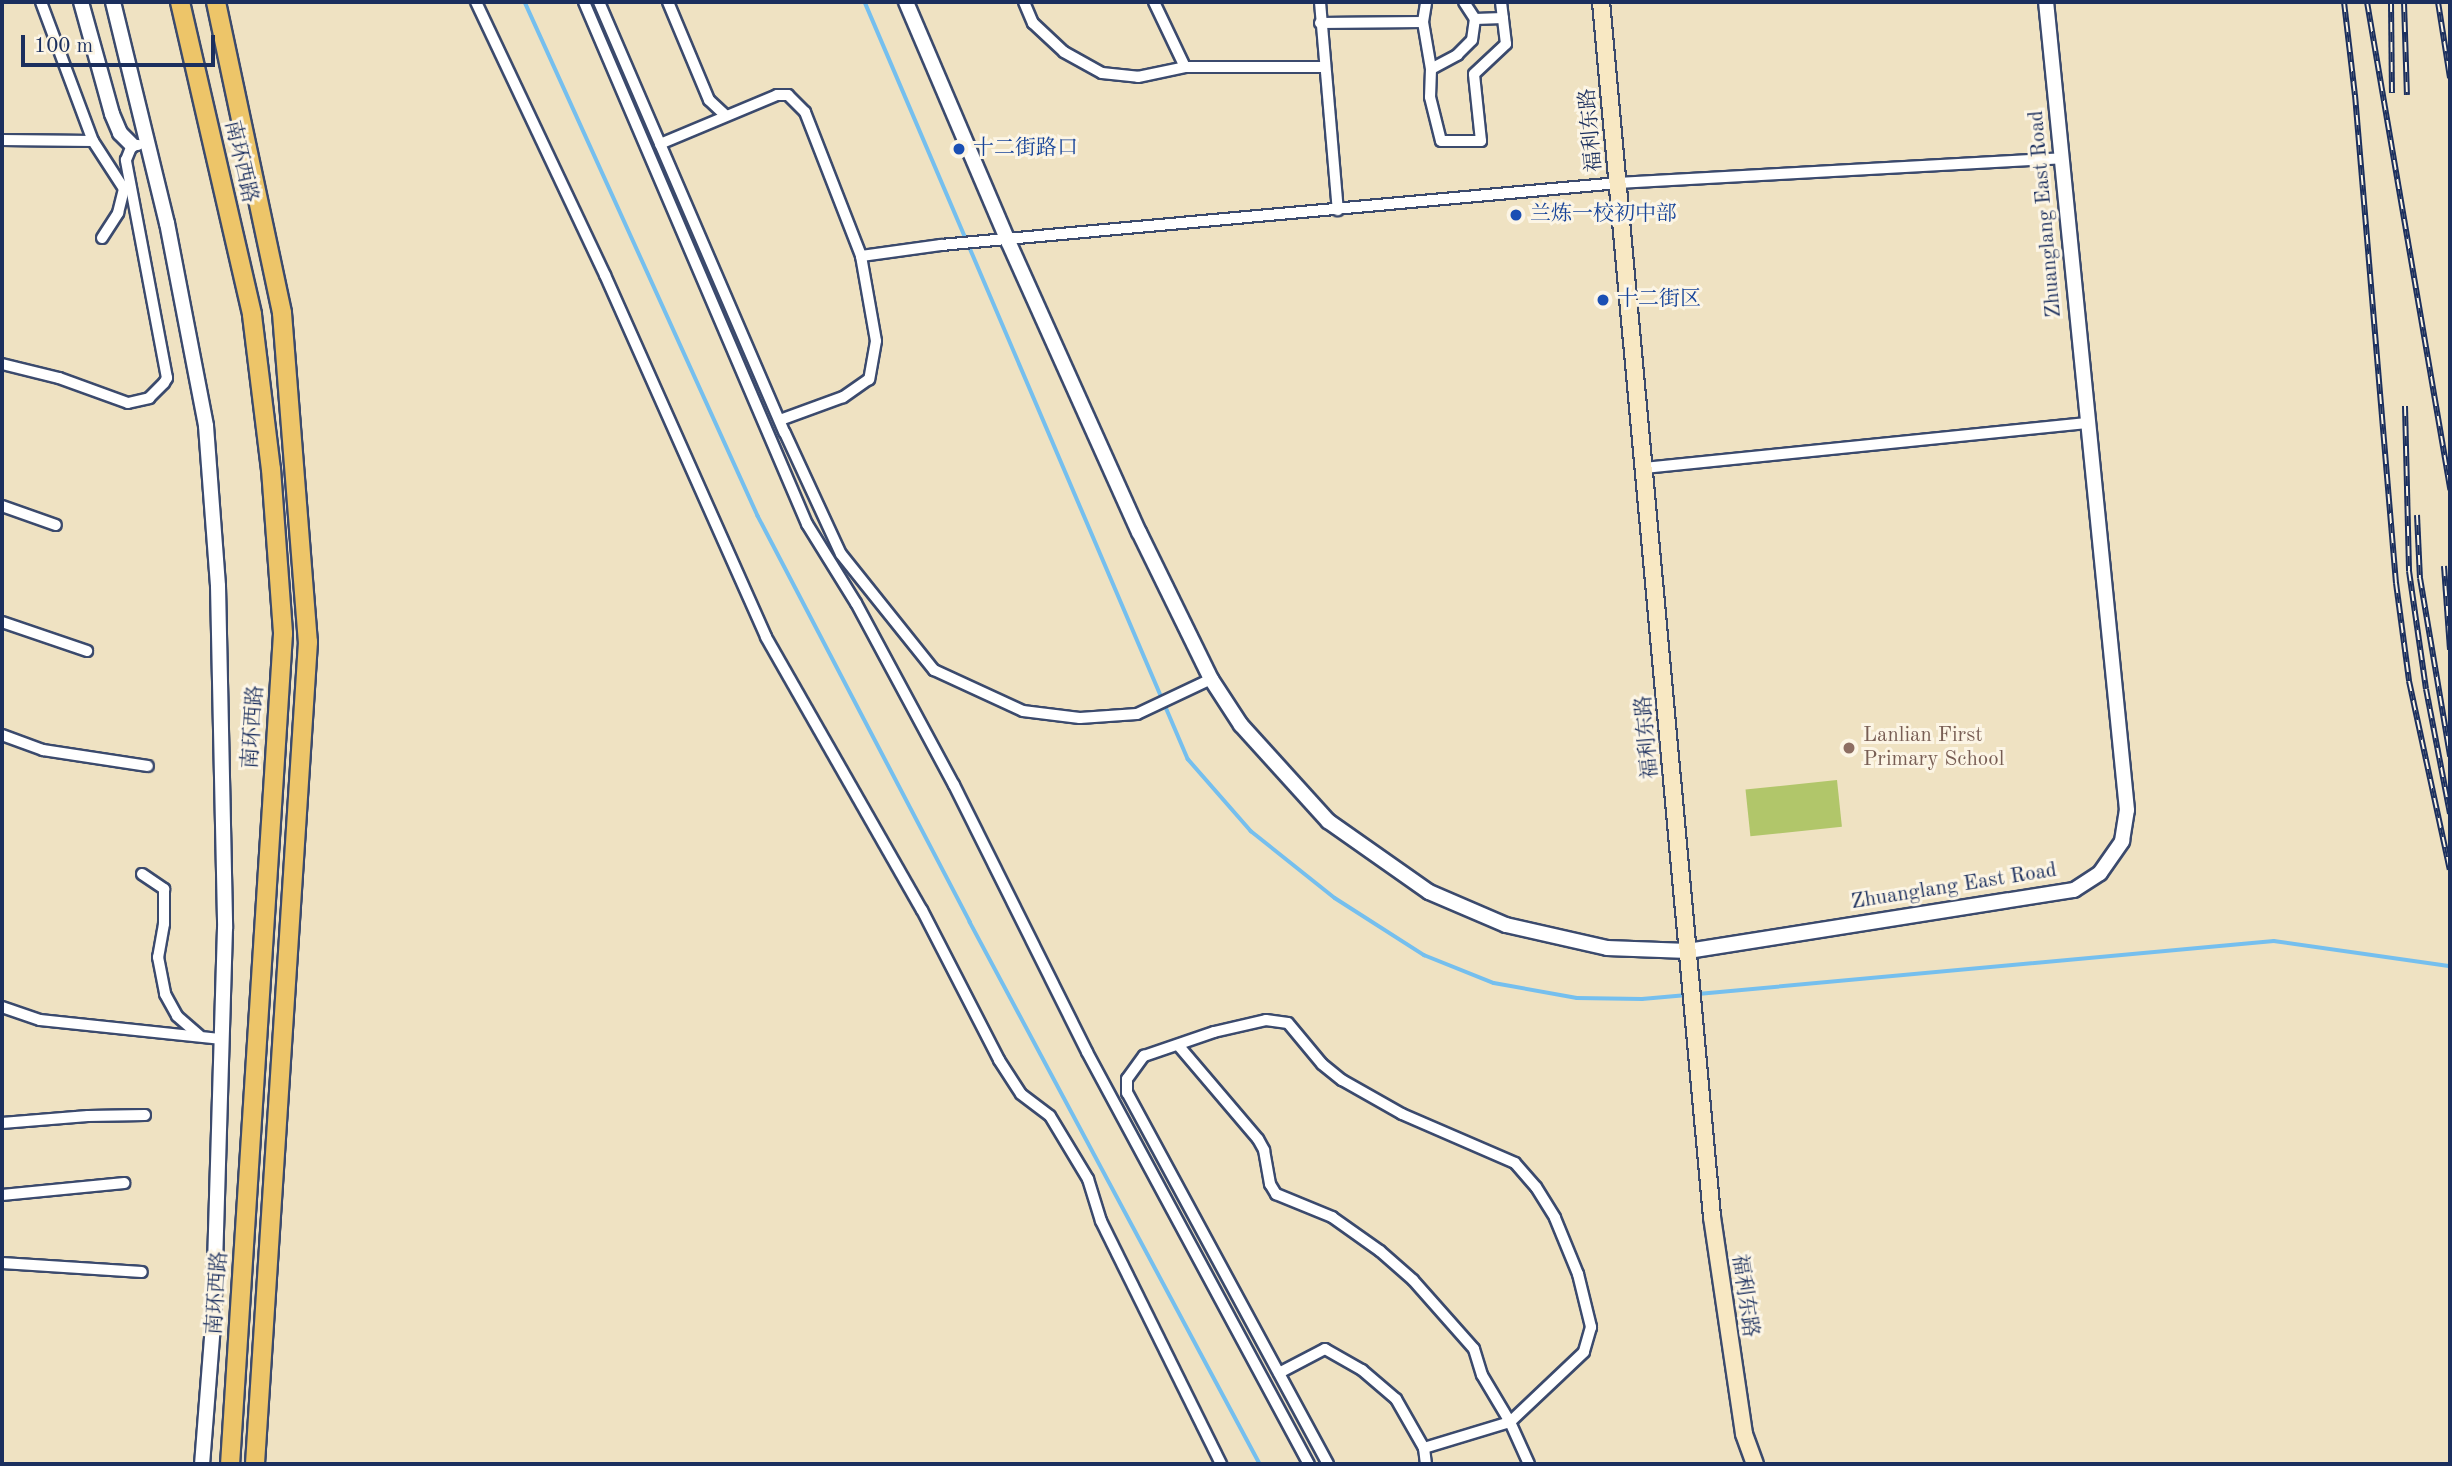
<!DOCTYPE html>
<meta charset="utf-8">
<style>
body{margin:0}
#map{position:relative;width:2452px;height:1466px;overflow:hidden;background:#efe2c2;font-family:"Old Standard TT","Noto Serif SC",serif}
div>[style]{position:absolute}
.green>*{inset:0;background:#b1c66a;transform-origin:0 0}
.stream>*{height:3.5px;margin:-1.75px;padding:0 1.75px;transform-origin:1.75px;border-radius:1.75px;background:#75bfee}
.roads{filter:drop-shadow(2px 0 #3b4a6d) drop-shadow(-2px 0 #3b4a6d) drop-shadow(0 2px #3b4a6d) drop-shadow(0 -2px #3b4a6d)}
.minor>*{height:10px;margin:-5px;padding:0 5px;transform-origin:5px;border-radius:5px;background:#fff}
.tertiary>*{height:14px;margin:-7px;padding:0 7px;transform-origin:7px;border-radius:7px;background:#fff}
.secondary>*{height:16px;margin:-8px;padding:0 8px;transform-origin:8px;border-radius:8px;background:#f8e8c3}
.trunk>*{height:18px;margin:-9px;padding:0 9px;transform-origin:9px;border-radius:9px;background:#edc569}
.rail>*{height:6px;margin-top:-3px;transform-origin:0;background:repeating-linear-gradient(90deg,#fcf5e5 0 10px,#1b2f5e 0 20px);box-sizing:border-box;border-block:2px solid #1b2f5e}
.dots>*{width:19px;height:19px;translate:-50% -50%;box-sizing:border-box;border:4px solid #fcf5e5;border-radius:50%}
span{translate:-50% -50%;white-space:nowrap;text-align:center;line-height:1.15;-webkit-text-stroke:6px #fcf5e5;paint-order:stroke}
.street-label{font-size:21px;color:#1b2f5e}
.transit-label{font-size:21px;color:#164399}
.left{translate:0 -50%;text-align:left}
.education-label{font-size:21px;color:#785e54}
.frame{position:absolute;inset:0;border:4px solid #1b2f5e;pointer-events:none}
.scale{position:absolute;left:21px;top:35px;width:194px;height:32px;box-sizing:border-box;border:4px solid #1b2f5e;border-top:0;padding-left:9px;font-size:21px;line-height:24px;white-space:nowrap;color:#1b2f5e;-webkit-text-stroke:5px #fcf5e5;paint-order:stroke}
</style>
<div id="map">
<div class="green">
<div style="left:1837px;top:780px;width:47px;height:92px;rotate:84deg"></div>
</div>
<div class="stream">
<div style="left:525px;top:2px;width:564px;rotate:65.61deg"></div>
<div style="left:758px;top:516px;width:458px;rotate:62.4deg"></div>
<div style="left:970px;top:922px;width:615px;rotate:61.85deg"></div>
<div style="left:865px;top:2px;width:823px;rotate:66.89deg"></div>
<div style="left:1188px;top:759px;width:96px;rotate:48.8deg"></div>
<div style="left:1251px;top:831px;width:107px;rotate:38.6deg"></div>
<div style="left:1335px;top:898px;width:106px;rotate:32.6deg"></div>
<div style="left:1424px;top:955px;width:75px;rotate:21.8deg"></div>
<div style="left:1494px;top:983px;width:84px;rotate:10.2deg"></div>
<div style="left:1577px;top:998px;width:65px;rotate:0.9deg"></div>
<div style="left:1642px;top:999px;width:45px;rotate:-5.1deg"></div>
<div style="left:1698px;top:994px;width:578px;rotate:-5.26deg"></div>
<div style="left:2274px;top:941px;width:178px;rotate:8.1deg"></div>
</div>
<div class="roads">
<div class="minor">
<div style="left:41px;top:2px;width:148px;rotate:69.5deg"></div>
<div style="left:93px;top:141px;width:57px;rotate:57.1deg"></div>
<div style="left:124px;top:189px;width:7px"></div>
<div style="left:476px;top:2px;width:302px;rotate:64.7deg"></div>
<div style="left:605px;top:275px;width:396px;rotate:66deg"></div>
<div style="left:766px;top:637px;width:314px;rotate:60.3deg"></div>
<div style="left:922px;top:910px;width:169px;rotate:62.8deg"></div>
<div style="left:999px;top:1060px;width:40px;rotate:57.1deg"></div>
<div style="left:1021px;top:1094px;width:36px;rotate:37deg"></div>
<div style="left:1050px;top:1116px;width:74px;rotate:58.9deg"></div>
<div style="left:1088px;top:1179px;width:44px;rotate:72.8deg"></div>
<div style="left:1101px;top:1221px;width:271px;rotate:63.7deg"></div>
<div style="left:584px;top:2px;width:568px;rotate:66.87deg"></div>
<div style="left:807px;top:524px;width:93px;rotate:58.2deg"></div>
<div style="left:856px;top:603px;width:207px;rotate:61.7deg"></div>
<div style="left:954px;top:785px;width:298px;rotate:63.5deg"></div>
<div style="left:1087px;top:1052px;width:468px;rotate:61.7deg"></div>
<div style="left:599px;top:2px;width:469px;rotate:66.7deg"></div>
<div style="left:785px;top:433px;width:133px;rotate:65.2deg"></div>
<div style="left:841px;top:554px;width:149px;rotate:51.3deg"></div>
<div style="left:934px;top:670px;width:98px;rotate:24.7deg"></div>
<div style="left:1023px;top:711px;width:57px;rotate:7deg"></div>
<div style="left:1080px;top:718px;width:57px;rotate:-4deg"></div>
<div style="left:1137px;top:714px;width:82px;rotate:-25.3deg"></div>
<div style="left:668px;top:2px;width:106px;rotate:67.3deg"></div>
<div style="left:709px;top:100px;width:22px;rotate:43deg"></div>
<div style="left:1024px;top:2px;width:23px;rotate:67deg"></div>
<div style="left:1033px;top:23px;width:42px;rotate:43.1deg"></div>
<div style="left:1064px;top:52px;width:43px;rotate:28.9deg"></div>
<div style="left:1102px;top:73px;width:36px;rotate:6deg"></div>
<div style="left:1138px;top:77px;width:48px;rotate:-12deg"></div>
<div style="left:1154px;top:2px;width:72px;rotate:64.5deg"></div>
<div style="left:1185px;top:67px;width:138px"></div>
<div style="left:1320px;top:2px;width:209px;rotate:85.1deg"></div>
<div style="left:1475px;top:19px;width:28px;rotate:-2deg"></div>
<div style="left:1423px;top:22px;width:48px;rotate:80.3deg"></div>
<div style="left:1431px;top:69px;width:28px;rotate:92deg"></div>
<div style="left:1430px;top:97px;width:45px;rotate:76deg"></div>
<div style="left:1441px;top:141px;width:40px"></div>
<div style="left:1481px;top:141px;width:67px;rotate:-96deg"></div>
<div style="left:1474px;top:74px;width:44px;rotate:-43.2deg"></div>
<div style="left:1506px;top:44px;width:42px;rotate:-96.8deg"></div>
<div style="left:1320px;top:23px;width:103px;rotate:-0.6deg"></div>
<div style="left:1423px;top:22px;width:20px;rotate:-81deg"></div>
<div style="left:1431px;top:69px;width:30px;rotate:-28deg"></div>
<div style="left:1457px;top:55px;width:21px;rotate:-45deg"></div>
<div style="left:1472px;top:40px;width:21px;rotate:-82deg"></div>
<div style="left:1475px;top:19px;width:20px;rotate:-123deg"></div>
<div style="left:2px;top:140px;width:91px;rotate:0.6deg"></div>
<div style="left:660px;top:144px;width:127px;rotate:-22.7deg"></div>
<div style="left:777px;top:95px;width:11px"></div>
<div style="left:788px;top:95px;width:24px;rotate:45deg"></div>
<div style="left:805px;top:112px;width:155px;rotate:68.7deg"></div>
<div style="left:861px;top:256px;width:86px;rotate:80deg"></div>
<div style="left:876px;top:341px;width:39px;rotate:100deg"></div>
<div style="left:869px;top:379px;width:32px;rotate:145deg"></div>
<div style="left:843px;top:397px;width:67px;rotate:159.9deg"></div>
<div style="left:102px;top:238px;width:30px;rotate:-57deg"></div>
<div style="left:118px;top:213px;width:25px;rotate:-76deg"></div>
<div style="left:861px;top:256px;width:81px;rotate:-7.8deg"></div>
<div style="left:941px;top:245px;width:680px;rotate:-5.23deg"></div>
<div style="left:1618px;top:183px;width:444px;rotate:-3.2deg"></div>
<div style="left:2px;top:364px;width:59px;rotate:13.8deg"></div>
<div style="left:59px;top:378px;width:73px;rotate:19.9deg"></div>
<div style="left:128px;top:403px;width:22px;rotate:-13deg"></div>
<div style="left:149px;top:398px;width:21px;rotate:-45deg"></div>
<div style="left:164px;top:383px;width:6px;rotate:-59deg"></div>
<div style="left:167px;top:378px;width:222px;rotate:-100.7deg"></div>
<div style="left:126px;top:160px;width:16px;rotate:-68deg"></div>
<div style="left:132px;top:145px;width:6px"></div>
<div style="left:1644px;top:468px;width:445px;rotate:-5.8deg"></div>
<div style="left:2px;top:506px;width:57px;rotate:19.4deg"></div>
<div style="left:2px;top:622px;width:90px;rotate:18.8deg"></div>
<div style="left:2px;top:735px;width:44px;rotate:20.1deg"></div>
<div style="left:43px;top:750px;width:106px;rotate:8.7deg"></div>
<div style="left:142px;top:874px;width:27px;rotate:34deg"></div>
<div style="left:164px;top:889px;width:35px;rotate:90deg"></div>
<div style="left:164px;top:924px;width:34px;rotate:100deg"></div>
<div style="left:158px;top:957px;width:38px;rotate:79deg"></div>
<div style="left:165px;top:994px;width:25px;rotate:61deg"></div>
<div style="left:177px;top:1016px;width:29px;rotate:41deg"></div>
<div style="left:2px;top:1007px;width:40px;rotate:18.9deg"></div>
<div style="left:40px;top:1020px;width:183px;rotate:6deg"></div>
<div style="left:1178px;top:1045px;width:123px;rotate:49.6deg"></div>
<div style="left:1258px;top:1139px;width:13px;rotate:61deg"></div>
<div style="left:1264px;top:1150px;width:35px;rotate:80deg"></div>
<div style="left:1270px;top:1184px;width:12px;rotate:59deg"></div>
<div style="left:1276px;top:1194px;width:61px;rotate:22.3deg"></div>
<div style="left:1332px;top:1217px;width:59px;rotate:35.3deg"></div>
<div style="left:1380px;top:1251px;width:44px;rotate:41.3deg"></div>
<div style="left:1413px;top:1280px;width:92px;rotate:48.5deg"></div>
<div style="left:1474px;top:1349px;width:27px;rotate:73deg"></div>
<div style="left:1482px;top:1375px;width:55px;rotate:59.2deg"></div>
<div style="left:1510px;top:1422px;width:46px;rotate:65.7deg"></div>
<div style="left:2px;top:1123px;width:86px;rotate:-4.7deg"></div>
<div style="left:88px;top:1116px;width:57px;rotate:-1deg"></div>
<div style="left:2px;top:1195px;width:123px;rotate:-5.6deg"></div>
<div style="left:2px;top:1263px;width:140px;rotate:3.7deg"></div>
<div style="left:1279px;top:1373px;width:52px;rotate:-27.6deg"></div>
<div style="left:1325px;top:1349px;width:43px;rotate:29.6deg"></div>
<div style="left:1362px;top:1370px;width:45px;rotate:40.5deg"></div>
<div style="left:1396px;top:1399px;width:56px;rotate:60.3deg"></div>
<div style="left:1424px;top:1448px;width:16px;rotate:83deg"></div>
<div style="left:1328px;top:1464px;width:422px;rotate:-118.4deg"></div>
<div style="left:1127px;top:1093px;width:14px;rotate:-90deg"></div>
<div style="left:1127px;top:1079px;width:29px;rotate:-54deg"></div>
<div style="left:1144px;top:1056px;width:74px;rotate:-18.9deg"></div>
<div style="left:1214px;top:1032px;width:53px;rotate:-13deg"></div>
<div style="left:1266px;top:1020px;width:22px;rotate:8deg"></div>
<div style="left:1288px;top:1023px;width:53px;rotate:50.3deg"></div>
<div style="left:1322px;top:1064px;width:26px;rotate:39deg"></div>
<div style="left:1342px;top:1080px;width:69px;rotate:29.5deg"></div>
<div style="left:1402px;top:1114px;width:123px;rotate:23.4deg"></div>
<div style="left:1515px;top:1163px;width:32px;rotate:49deg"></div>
<div style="left:1536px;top:1187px;width:36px;rotate:58deg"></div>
<div style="left:1555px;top:1218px;width:61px;rotate:67.7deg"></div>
<div style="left:1578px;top:1274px;width:55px;rotate:76.2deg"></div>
<div style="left:1591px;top:1327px;width:26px;rotate:106deg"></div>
<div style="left:1584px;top:1352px;width:102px;rotate:136.6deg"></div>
<div style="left:1510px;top:1422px;width:90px;rotate:163.2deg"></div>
</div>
<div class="tertiary">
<div style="left:81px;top:2px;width:116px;rotate:74.5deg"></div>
<div style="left:112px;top:114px;width:21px;rotate:67deg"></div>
<div style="left:120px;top:133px;width:17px;rotate:45deg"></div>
<div style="left:113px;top:2px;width:228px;rotate:76.3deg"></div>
<div style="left:167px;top:223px;width:207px;rotate:79.1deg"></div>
<div style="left:206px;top:426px;width:160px;rotate:85.7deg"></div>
<div style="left:218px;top:586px;width:342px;rotate:88.8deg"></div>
<div style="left:225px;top:928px;width:397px;rotate:91.7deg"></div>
<div style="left:213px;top:1325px;width:139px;rotate:94.5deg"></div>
<div style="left:906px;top:2px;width:260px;rotate:66.9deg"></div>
<div style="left:1008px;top:241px;width:319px;rotate:65.8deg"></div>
<div style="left:1139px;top:532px;width:164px;rotate:63.9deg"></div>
<div style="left:1211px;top:679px;width:55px;rotate:56.9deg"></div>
<div style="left:1241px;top:725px;width:130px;rotate:47.8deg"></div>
<div style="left:1328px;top:821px;width:123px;rotate:35.1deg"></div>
<div style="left:1429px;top:892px;width:84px;rotate:23.2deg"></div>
<div style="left:1506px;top:925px;width:104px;rotate:12.8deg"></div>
<div style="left:1607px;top:948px;width:81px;rotate:2.1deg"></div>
<div style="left:1688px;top:951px;width:391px;rotate:-9deg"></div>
<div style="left:2074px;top:890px;width:31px;rotate:-33deg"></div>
<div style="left:2100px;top:873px;width:39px;rotate:-55deg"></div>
<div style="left:2122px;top:841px;width:31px;rotate:-81deg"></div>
<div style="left:2127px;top:810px;width:812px;rotate:-95.72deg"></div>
</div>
<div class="secondary">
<div style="left:1601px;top:2px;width:1220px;rotate:84.78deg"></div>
<div style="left:1712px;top:1217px;width:219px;rotate:81.6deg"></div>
<div style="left:1744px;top:1434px;width:32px;rotate:70deg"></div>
</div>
<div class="trunk">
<div style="left:180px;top:2px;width:321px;rotate:77deg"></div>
<div style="left:252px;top:315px;width:155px;rotate:83deg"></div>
<div style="left:271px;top:469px;width:165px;rotate:85.8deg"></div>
<div style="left:283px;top:634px;width:832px;rotate:93.65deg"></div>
<div style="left:216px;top:2px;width:318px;rotate:78deg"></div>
<div style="left:282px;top:313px;width:330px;rotate:85.5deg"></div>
<div style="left:308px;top:642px;width:824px;rotate:93.69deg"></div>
</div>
</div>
<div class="rail">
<div style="left:2344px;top:2px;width:94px;rotate:83.3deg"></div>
<div style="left:2355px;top:95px;width:490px;rotate:85.2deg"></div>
<div style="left:2396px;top:583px;width:99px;rotate:82.4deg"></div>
<div style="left:2409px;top:681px;width:193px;rotate:77.8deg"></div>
<div style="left:2367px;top:2px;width:495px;rotate:80.3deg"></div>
<div style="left:2391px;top:2px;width:91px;rotate:89.4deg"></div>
<div style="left:2404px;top:2px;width:93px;rotate:88.2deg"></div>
<div style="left:2438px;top:2px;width:77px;rotate:81deg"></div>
<div style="left:2405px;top:406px;width:165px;rotate:88.6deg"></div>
<div style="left:2409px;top:571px;width:119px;rotate:81.8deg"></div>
<div style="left:2426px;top:689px;width:127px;rotate:79.1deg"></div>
<div style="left:2417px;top:515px;width:63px;rotate:87.3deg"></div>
<div style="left:2420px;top:578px;width:181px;rotate:80.4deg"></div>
<div style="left:2444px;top:566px;width:84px;rotate:85.9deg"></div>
</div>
<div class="dots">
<div style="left:959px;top:149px;background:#1a4fb4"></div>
<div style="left:1516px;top:215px;background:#1a4fb4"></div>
<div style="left:1603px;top:300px;background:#1a4fb4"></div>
<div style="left:1849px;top:748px;background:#8d6e63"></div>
</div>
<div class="street-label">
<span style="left:1592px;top:130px;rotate:-95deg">福利东路</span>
<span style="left:240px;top:162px;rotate:77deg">南环西路</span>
<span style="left:2046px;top:214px;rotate:-95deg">Zhuanglang East Road</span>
<span style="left:254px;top:727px;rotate:-86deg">南环西路</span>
<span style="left:1648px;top:737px;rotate:-95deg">福利东路</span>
<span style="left:1954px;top:887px;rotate:-9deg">Zhuanglang East Road</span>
<span style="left:218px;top:1293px;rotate:-86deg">南环西路</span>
<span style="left:1744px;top:1296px;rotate:82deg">福利东路</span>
</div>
<div class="transit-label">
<span class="left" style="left:973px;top:149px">十二街路口</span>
<span class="left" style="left:1530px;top:215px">兰炼一校初中部</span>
<span class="left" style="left:1617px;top:300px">十二街区</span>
</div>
<div class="education-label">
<span class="left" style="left:1863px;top:748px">Lanlian First<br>Primary School</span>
</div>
<div class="frame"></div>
<div class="scale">100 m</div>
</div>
